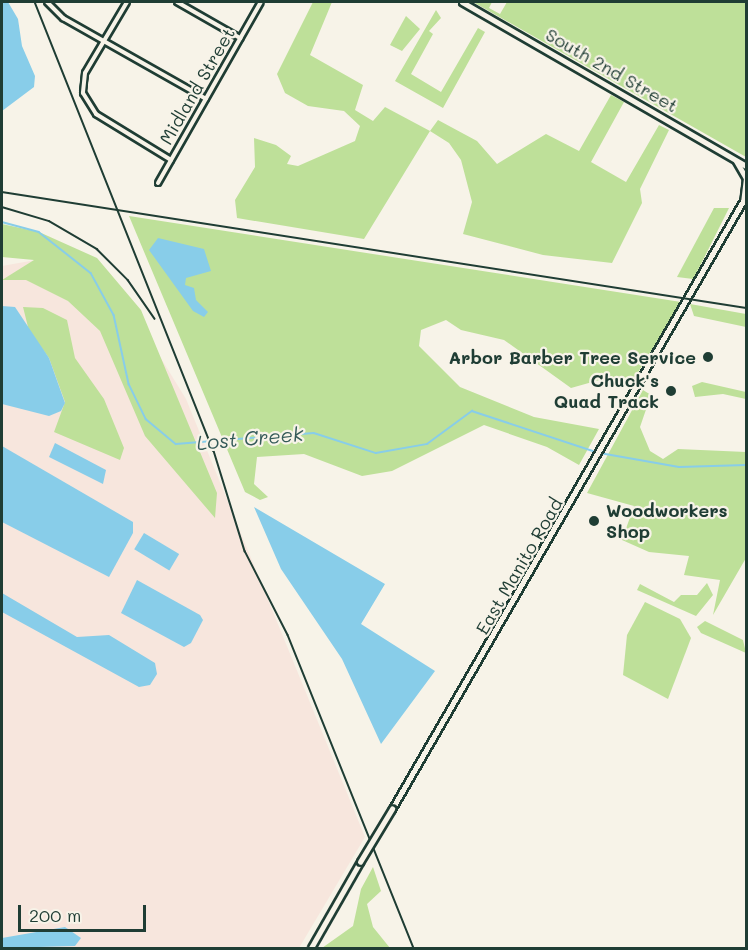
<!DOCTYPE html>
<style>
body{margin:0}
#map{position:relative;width:748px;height:950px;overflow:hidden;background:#f7f3e8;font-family:Mali,sans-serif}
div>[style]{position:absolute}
.built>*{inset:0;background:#f7e6dd}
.green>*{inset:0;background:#bee099}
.water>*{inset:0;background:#88cde9;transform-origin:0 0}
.stream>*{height:1.5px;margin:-0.75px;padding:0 0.75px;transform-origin:0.75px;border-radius:0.75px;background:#88cde9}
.roads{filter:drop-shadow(2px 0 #1f3d34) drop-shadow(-2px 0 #1f3d34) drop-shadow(0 2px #1f3d34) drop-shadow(0 -2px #1f3d34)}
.minor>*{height:4px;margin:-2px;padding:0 2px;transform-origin:2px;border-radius:2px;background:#f7f3e8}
.tertiary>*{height:4.5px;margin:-2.25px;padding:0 2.25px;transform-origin:2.25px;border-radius:2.25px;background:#f7f3e8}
.secondary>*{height:5px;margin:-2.5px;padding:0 2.5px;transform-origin:2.5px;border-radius:2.5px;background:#f7f3e8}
.rail>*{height:1.5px;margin:-0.75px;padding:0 0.75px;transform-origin:0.75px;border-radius:0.75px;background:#1f3d34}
.bridges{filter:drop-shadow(2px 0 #1f3d34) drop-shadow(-2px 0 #1f3d34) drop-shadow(0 2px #1f3d34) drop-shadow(0 -2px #1f3d34)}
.tertiary-bridge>*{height:4.5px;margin:-2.25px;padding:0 2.25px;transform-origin:2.25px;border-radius:2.25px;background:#f7f3e8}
.dots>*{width:16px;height:16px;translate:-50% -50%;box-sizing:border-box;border:3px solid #f7f3e8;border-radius:50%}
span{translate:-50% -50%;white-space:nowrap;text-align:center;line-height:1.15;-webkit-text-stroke:4.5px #f7f3e8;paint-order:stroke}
.street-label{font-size:18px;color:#1f3d34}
.poi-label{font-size:18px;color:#1f3d34;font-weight:700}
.right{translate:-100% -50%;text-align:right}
.left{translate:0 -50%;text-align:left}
.water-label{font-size:20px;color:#345a58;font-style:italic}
.frame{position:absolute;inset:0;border:3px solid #1f3d34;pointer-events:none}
.scale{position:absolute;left:18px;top:905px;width:128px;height:27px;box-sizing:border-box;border:3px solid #1f3d34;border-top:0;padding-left:8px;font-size:18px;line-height:21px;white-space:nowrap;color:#1f3d34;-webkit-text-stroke:4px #f7f3e8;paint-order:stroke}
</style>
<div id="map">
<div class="built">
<div style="clip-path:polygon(41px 259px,127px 303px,186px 399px,365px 837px,299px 948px,2px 948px,2px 266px)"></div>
</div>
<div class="green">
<div style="clip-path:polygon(313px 2px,332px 2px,310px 55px,363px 85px,355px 110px,373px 121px,385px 107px,430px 131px,438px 120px,477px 141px,497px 164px,546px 134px,579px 151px,611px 95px,624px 102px,591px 162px,626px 182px,659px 125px,669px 130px,640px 189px,642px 203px,612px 263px,543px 255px,463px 234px,472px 202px,461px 160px,449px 143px,430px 131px,364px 239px,237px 218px,235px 200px,255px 167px,254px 138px,276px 145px,291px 156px,287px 164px,298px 166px,355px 141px,360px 126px,344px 111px,308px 106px,285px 93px,277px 74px)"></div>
<div style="clip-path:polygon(473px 2px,492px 2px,489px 8px,500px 14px,507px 2px,746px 2px,746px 157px)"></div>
<div style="clip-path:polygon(436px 10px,441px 18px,429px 31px,433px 34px,411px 74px,441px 92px,478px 28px,485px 32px,443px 108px,395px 81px)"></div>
<div style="clip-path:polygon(406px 16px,420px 29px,402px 51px,390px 45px)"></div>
<div style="clip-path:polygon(714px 208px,729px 208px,697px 272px,693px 279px,677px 277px)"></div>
<div style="clip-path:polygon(129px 216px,681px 302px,634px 379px,610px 377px,571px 388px,504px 340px,461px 330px,446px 320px,421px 330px,419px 346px,460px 387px,534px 417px,599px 429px,579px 465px,547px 447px,484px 425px,392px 471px,362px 476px,304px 454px,257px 457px,254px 484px,268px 497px,260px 500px,245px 492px)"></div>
<div style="clip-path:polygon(2px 224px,39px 232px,97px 258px,141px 310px,217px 493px,215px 518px,145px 436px,100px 331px,68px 301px,26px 280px,2px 280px,34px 260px,2px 257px)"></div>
<div style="clip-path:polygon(690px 304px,746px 314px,746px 327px,694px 316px)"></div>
<div style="clip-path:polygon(23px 307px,43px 308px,67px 320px,75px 358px,104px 399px,124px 448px,120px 460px,54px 432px,65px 402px,49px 358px,29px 331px)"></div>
<div style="clip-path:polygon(702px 382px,746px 392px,746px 399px,723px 394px,695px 397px,692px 386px)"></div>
<div style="clip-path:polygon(643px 390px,651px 395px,640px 427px,650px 451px,663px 459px,678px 449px,746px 452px,746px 558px,713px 615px,720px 580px,684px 575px,689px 556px,649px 552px,622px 540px,634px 506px,587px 493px)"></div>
<div style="clip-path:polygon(707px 583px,713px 595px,696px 616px,637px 590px,640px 584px,674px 602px,681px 595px,697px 595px)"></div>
<div style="clip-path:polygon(645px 602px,680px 619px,691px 638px,668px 699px,623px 675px,627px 635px)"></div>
<div style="clip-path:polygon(705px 621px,743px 640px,746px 653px,701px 633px,697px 627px)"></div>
<div style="clip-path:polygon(373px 867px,381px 891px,367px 904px,373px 927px,390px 948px,322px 948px,353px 926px,361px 889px)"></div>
</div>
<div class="water">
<div style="clip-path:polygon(2px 2px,8px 2px,18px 19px,22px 46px,35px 76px,34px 87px,2px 111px)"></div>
<div style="clip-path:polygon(158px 238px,204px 249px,211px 271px,186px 278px,185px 285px,194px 288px,196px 300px,208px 312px,204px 317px,193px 311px,149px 250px)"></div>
<div style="clip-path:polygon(2px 306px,15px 307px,49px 358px,65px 403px,61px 411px,49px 416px,2px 404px)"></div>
<div style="clip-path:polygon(55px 443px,106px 470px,103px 484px,49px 457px)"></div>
<div style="clip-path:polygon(2px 446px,133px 522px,133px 533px,109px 577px,2px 522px)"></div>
<div style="clip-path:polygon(254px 507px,385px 584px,361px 624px,435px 671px,381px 744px,342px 659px,281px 569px)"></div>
<div style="left:144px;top:533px;width:41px;height:19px;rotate:31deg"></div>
<div style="clip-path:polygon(137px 580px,200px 615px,203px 620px,191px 643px,184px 647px,121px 613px)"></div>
<div style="clip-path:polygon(2px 593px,77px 637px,109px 635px,155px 663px,157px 674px,150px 685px,139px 687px,2px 612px)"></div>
<div style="clip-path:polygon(65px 927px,81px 938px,75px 946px,2px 948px,2px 938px)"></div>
</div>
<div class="stream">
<div style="left:2px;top:222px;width:38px;rotate:15deg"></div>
<div style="left:39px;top:232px;width:66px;rotate:38.3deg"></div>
<div style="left:91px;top:273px;width:48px;rotate:61.3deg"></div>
<div style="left:114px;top:315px;width:71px;rotate:77.7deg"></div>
<div style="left:129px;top:384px;width:39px;rotate:64deg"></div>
<div style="left:146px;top:419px;width:39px;rotate:40deg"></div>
<div style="left:176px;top:444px;width:138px;rotate:-4.6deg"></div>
<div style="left:314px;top:433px;width:65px;rotate:17.9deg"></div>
<div style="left:376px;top:453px;width:52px;rotate:-10deg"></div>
<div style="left:427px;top:444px;width:56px;rotate:-36.3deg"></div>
<div style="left:472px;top:411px;width:131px;rotate:18.3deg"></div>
<div style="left:600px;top:453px;width:80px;rotate:10deg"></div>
<div style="left:679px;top:467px;width:67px;rotate:-1.7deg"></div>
</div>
<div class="roads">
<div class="minor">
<div style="left:47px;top:2px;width:23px;rotate:45deg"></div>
<div style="left:63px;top:18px;width:164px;rotate:29.5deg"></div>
<div style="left:127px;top:2px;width:82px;rotate:120.6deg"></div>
<div style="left:85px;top:73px;width:20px;rotate:96deg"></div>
<div style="left:83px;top:93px;width:25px;rotate:58deg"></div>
<div style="left:96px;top:114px;width:88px;rotate:31.5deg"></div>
<div style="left:177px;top:2px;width:73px;rotate:29.7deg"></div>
<div style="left:158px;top:183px;width:208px;rotate:-60.4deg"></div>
</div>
<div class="tertiary">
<div style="left:392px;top:809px;width:702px;rotate:-60deg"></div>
<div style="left:311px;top:948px;width:99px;rotate:-60.3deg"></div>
</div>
<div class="secondary">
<div style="left:462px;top:2px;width:328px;rotate:30deg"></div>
<div style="left:736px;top:161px;width:20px;rotate:60deg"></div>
<div style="left:746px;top:178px;width:24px;rotate:97deg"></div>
</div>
</div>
<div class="rail">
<div style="left:35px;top:2px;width:483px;rotate:68.3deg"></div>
<div style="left:214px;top:451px;width:105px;rotate:72.8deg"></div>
<div style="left:245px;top:551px;width:94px;rotate:62.9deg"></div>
<div style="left:288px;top:635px;width:337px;rotate:68.1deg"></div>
<div style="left:2px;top:192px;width:753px;rotate:8.86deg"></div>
<div style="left:2px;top:207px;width:49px;rotate:16.6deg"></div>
<div style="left:49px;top:221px;width:56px;rotate:30.3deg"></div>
<div style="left:97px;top:249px;width:44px;rotate:45deg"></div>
<div style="left:128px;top:280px;width:47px;rotate:55.3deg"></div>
</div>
<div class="bridges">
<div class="tertiary-bridge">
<div style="left:360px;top:862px;width:62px;rotate:-58.9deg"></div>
</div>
</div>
<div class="dots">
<div style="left:708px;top:357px;background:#1f3d34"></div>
<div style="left:671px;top:391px;background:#1f3d34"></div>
<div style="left:594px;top:521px;background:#1f3d34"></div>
</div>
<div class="street-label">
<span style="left:612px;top:70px;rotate:30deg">South 2nd Street</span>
<span style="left:197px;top:86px;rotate:-60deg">Midland Street</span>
<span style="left:519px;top:566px;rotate:-60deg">East Manito Road</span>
</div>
<div class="poi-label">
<span class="right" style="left:696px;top:357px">Arbor Barber Tree Service</span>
<span class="right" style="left:659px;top:391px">Chuck's<br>Quad Track</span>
<span class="left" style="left:606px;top:521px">Woodworkers<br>Shop</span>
</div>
<div class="water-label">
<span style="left:250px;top:438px;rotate:-5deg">Lost Creek</span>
</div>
<div class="frame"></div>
<div class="scale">200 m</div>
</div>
